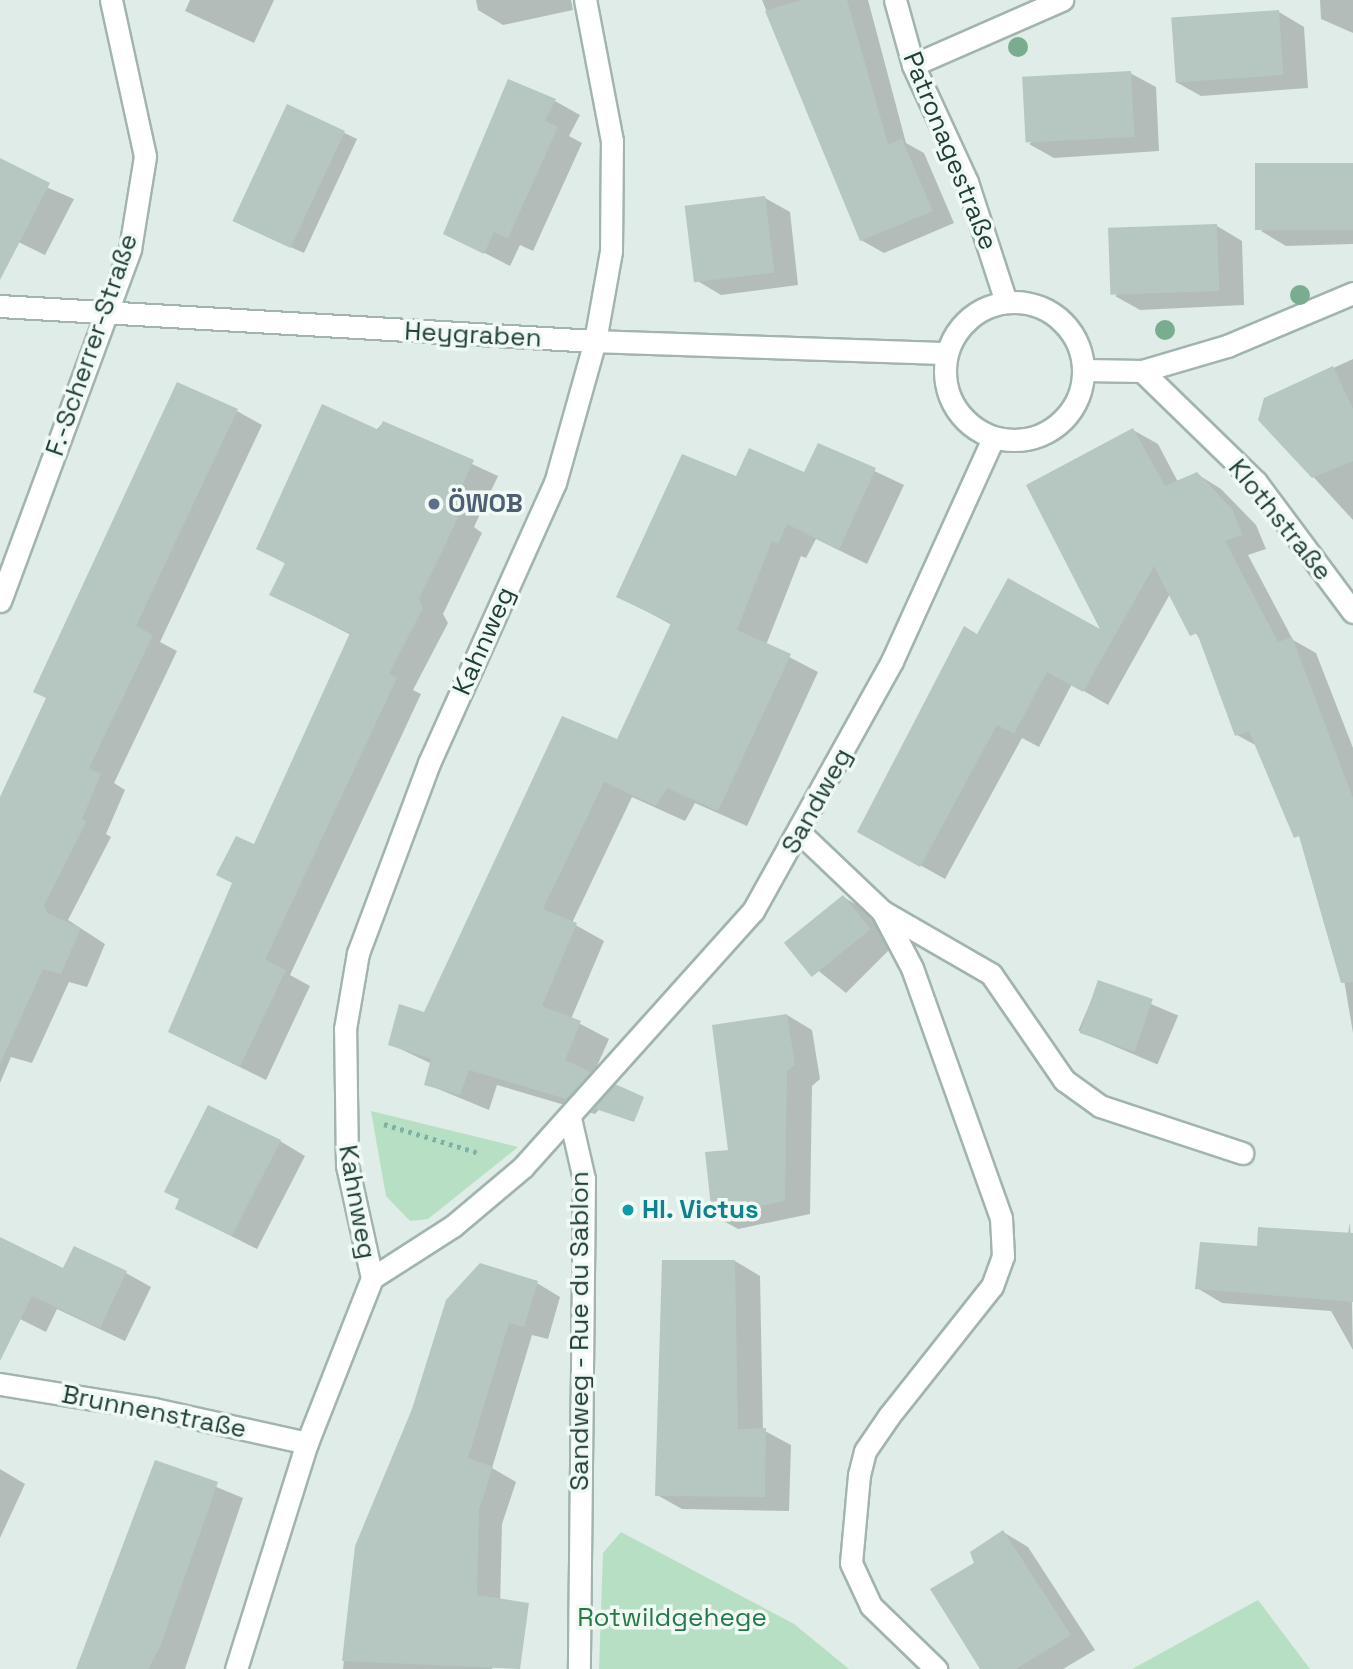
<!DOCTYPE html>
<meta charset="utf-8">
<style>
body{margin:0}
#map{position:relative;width:1353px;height:1669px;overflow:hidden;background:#e0ece7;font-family:"Space Grotesk",sans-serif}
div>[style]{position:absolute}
.green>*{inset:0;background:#b7dfc3}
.shadow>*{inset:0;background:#0003;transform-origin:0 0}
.building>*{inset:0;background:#b5c7c0;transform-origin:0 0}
.path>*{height:4.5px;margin-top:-2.25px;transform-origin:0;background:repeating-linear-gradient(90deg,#7eb2a4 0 3.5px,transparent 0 8.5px)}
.roads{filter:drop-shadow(2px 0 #a2b4af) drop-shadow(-2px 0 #a2b4af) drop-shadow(0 2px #a2b4af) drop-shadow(0 -2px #a2b4af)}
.service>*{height:21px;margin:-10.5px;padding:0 10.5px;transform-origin:10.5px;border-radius:10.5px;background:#fff}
.minor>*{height:21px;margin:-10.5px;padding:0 10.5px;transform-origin:10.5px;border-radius:10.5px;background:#fff}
.minor>.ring{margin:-10.5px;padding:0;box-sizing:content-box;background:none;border:21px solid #fff;border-radius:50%}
.trees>*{width:20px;height:20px;margin:-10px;border-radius:50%;background:#7aac90}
.dots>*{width:19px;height:19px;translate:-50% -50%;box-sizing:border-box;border:4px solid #f1f9f5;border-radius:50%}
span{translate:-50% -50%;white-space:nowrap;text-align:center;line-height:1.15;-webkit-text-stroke:7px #f1f9f5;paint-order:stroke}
.street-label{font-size:26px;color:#1f3e37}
.service-label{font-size:26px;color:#4e5e75;font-weight:700}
.left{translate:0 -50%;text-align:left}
.culture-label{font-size:26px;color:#0d838f;font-weight:700}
.park-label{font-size:26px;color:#277849}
</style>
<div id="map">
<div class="green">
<div style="clip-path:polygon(371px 1111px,518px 1147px,428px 1219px,410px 1221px,386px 1196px)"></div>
<div style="clip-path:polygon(621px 1532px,794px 1624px,849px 1669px,599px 1669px,603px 1553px)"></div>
<div style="clip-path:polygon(1258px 1600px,1310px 1669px,1132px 1669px)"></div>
</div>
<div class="shadow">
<div style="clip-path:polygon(190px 0,274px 0,254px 43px,185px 11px)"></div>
<div style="clip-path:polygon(476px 0,571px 0,573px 10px,503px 25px,478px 10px)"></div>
<div style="clip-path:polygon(762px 0,868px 0,906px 143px,924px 153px,954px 223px,884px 253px,861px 240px)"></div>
<div style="clip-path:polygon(1320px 0,1353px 0,1353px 33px,1321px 19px)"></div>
<div style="clip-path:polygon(1279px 12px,1304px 27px,1308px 88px,1201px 96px,1176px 82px)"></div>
<div style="clip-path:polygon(1130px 73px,1156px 87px,1159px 151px,1054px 158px,1029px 144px)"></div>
<div style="clip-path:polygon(555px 101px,580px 115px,569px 136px,582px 143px,533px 251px,520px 245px,510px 266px,446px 233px)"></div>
<div style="clip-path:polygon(288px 106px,357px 139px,304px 253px,248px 228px)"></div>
<div style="clip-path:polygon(1353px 165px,1353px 244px,1286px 246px,1261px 231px)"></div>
<div style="clip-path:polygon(0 167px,74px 199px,45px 255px,0 233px)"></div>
<div style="clip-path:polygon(765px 198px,790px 212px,798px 285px,721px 295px,696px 280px)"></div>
<div style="clip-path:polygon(1217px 226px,1242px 241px,1244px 305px,1140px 310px,1115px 296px)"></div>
<div style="clip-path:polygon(1353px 359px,1353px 520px,1260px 419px,1266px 399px)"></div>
<div style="clip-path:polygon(237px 411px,262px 425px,160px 642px,177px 651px,114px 783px,125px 790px,106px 834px,111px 837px,68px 920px,105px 944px,87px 987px,69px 982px,32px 1063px,11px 1057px,0 1083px,0 801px)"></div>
<div style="clip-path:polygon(383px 423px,498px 476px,474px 527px,482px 533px,443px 614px,448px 623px,413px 690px,421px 694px,290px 975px,310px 986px,266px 1080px,195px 1045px,255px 846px,351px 635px,271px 594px,286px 564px,258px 548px)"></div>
<div style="clip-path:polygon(1133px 430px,1158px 444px,1178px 482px,1197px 474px,1221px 489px,1256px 525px,1266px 549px,1248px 555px,1293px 640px,1316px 653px,1353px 748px,1353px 1033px,1337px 938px,1303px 842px,1257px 746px,1237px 735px,1201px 641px,1170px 594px,1108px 705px,1072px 684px,1039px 747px,1022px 738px,945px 879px,859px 831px,978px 636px,1104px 633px)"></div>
<div style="clip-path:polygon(819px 445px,904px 485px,867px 564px,816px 539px,806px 558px,801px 556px,766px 645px,818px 672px,747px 826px,695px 803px,685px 821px,632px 797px,572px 923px,604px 941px,571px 1019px,609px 1039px,593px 1075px,618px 1089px,595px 1114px,497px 1085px,489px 1110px,426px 1084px,432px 1064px,390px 1044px,425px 1015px,618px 741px,672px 625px,618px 596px,736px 478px,804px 474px)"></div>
<div style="clip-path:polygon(843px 897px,868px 911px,895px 944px,846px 993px,790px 948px)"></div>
<div style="left:1099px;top:982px;width:86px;height:53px;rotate:23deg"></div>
<div style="clip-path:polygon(787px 1015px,812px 1030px,820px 1079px,812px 1086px,810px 1214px,738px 1229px,713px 1215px,730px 1151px)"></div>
<div style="clip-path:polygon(280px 1141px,305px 1156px,257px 1249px,177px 1209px)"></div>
<div style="clip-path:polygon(1350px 1222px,1353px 1350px,1331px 1311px,1222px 1303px,1197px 1288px,1259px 1248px,1348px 1235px)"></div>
<div style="clip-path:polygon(0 1239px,64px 1270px,126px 1273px,151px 1287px,125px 1341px,57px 1309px,46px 1332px,0 1309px)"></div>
<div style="clip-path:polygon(735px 1261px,760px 1276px,763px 1430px,791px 1445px,789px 1511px,682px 1509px,657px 1495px)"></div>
<div style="clip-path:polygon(537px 1283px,560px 1297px,548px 1339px,532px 1335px,492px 1468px,516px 1482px,502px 1524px,500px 1608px,505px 1611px,492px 1669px,343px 1669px,357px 1546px,414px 1410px)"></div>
<div style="clip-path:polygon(156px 1462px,243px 1498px,185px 1669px,77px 1669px)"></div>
<div style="clip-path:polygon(0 1469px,25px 1484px,0 1538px)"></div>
<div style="clip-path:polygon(1003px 1532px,1028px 1547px,1095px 1650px,1063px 1669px,983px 1669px,977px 1564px)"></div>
</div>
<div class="building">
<div style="clip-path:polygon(801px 0,847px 0,888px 144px,902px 139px,933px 211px,860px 241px,765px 11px)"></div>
<div style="left:1279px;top:10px;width:65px;height:108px;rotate:86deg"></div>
<div style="left:1131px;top:71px;width:66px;height:109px;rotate:87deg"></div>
<div style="clip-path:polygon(508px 79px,556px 99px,545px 121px,558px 127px,508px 238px,494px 232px,484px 254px,443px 234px)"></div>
<div style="left:287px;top:104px;width:64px;height:129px;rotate:25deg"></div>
<div style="clip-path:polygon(0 158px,50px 183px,0 280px)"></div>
<div style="left:1353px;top:163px;width:67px;height:98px;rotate:90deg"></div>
<div style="left:765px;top:196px;width:77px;height:81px;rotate:83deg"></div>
<div style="left:1217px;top:224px;width:67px;height:109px;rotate:88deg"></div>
<div style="clip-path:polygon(1333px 366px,1353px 409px,1353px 461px,1312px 478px,1258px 420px,1264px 398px)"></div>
<div style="clip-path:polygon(177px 382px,238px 409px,136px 626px,153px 635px,89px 768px,101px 774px,82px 819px,87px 821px,44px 905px,47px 913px,81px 928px,61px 974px,43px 969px,0 1064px,0 797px,46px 698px,33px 692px)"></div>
<div style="clip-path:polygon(322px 404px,379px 430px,383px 421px,474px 460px,450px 511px,458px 518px,419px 599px,423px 608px,389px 674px,397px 678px,265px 960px,286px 970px,240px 1067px,168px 1032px,232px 883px,216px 875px,236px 836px,254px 844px,350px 633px,269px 595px,285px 563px,256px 549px)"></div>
<div style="clip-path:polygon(1133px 428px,1165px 486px,1197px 472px,1232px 509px,1243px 535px,1225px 541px,1278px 642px,1292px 637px,1353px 798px,1353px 982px,1341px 983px,1299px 836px,1294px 838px,1249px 731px,1235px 736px,1197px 633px,1190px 636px,1154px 566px,1083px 692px,1047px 672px,1014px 734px,997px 725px,920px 867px,857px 832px,964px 626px,977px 634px,1008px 578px,1100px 629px,1026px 485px)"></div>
<div style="clip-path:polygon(818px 443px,876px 468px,839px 550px,787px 524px,778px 544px,772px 541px,737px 630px,791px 654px,718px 811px,667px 788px,656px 806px,604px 782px,543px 909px,577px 923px,542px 1006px,581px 1021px,565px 1060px,591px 1072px,566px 1099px,469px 1070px,460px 1095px,424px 1085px,431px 1059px,388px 1045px,399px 1004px,424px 1012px,562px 716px,617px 739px,671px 623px,616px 597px,682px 454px,736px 476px,749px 448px,804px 472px)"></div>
<div style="left:843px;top:895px;width:44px;height:76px;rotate:51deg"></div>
<div style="left:1098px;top:980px;width:58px;height:56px;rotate:19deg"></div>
<div style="clip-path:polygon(787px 1014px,795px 1065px,787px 1071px,785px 1201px,712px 1216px,705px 1152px,728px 1150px,712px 1025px)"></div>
<div style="clip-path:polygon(615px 1084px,644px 1097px,634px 1122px,593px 1108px)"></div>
<div style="clip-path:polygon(208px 1105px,281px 1140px,232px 1236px,175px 1209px,179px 1199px,164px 1192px)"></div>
<div style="clip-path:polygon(1258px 1227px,1353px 1233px,1353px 1302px,1195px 1289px,1200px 1242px,1257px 1246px)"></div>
<div style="clip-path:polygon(0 1237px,63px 1268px,74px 1246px,127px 1271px,100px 1328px,32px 1296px,0 1361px)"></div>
<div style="clip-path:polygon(662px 1260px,735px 1260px,738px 1429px,766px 1428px,765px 1497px,655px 1496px)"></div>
<div style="clip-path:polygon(480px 1263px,538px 1281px,524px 1327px,509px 1323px,468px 1458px,493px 1467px,479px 1510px,477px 1595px,529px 1603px,520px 1669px,342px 1661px,355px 1546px,412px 1409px,446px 1300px)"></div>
<div style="clip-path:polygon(155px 1460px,218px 1482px,160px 1647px,148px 1669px,76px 1669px)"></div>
<div style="clip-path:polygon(1003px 1530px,1071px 1635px,1016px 1669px,980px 1669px,930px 1589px,974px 1563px,970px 1552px)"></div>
</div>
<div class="path">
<div style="left:384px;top:1124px;width:99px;rotate:17deg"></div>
</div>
<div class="roads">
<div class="service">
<div style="left:800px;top:833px;width:113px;rotate:43.6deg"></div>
<div style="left:882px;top:911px;width:64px;rotate:62.2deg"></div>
<div style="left:912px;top:968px;width:265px;rotate:70.4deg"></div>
<div style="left:1001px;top:1218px;width:38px;rotate:87deg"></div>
<div style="left:1003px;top:1256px;width:32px;rotate:110deg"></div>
<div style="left:992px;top:1286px;width:166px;rotate:128.4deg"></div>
<div style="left:889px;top:1416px;width:42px;rotate:124.4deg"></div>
<div style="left:865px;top:1451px;width:25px;rotate:104deg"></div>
<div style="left:859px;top:1475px;width:88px;rotate:95.2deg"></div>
<div style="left:851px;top:1563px;width:47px;rotate:65.1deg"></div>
<div style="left:871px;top:1606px;width:91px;rotate:44.1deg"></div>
<div style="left:882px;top:911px;width:126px;rotate:30deg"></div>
<div style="left:991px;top:974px;width:129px;rotate:55.4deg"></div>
<div style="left:1064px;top:1080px;width:44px;rotate:35.8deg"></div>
<div style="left:1100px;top:1106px;width:150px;rotate:18.3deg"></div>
</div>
<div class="minor">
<div style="left:895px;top:0;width:67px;rotate:74.5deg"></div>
<div style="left:913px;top:65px;width:129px;rotate:65.2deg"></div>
<div style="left:967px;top:182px;width:126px;rotate:72deg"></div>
<div style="left:913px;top:65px;width:163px;rotate:-23.6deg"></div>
<div class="ring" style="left:945px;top:302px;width:117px;height:117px"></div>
<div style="left:0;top:306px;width:596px;rotate:3.37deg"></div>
<div style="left:595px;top:341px;width:351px;rotate:2deg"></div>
<div style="left:1084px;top:370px;width:58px;rotate:1deg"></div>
<div style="left:1142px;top:371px;width:89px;rotate:-16.4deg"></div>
<div style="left:1227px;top:346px;width:137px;rotate:-22.8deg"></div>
<div style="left:1142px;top:371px;width:159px;rotate:44.2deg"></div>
<div style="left:1256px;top:482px;width:162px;rotate:53.3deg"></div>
<div style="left:0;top:601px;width:375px;rotate:-69.7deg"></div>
<div style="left:130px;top:249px;width:94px;rotate:-80.8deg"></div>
<div style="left:145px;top:156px;width:160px;rotate:-102.3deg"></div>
<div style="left:570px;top:1118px;width:63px;rotate:77.1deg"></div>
<div style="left:584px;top:1179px;width:490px;rotate:90.6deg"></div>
<div style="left:372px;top:1278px;width:116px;rotate:-102.5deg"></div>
<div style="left:347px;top:1165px;width:136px;rotate:-90.8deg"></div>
<div style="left:345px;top:1029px;width:77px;rotate:-80.3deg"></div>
<div style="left:358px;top:953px;width:203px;rotate:-69.5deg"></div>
<div style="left:429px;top:763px;width:307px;rotate:-65.8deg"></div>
<div style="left:555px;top:483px;width:148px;rotate:-74.3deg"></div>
<div style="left:595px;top:341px;width:91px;rotate:-79.9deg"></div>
<div style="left:611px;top:251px;width:110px;rotate:-89.5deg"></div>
<div style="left:612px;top:141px;width:144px;rotate:-100.8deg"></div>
<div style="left:0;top:1384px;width:156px;rotate:9.2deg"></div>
<div style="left:154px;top:1409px;width:157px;rotate:12.5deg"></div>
<div style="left:236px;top:1669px;width:237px;rotate:-72.6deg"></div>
<div style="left:307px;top:1443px;width:177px;rotate:-68.5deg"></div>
<div style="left:372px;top:1278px;width:96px;rotate:-32.7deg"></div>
<div style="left:453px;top:1226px;width:92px;rotate:-40.1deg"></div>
<div style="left:523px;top:1167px;width:344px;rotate:-48.1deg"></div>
<div style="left:753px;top:911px;width:286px;rotate:-60.9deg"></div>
<div style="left:892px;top:661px;width:245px;rotate:-65.6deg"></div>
</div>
</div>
<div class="trees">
<div style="left:1018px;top:47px"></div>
<div style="left:1300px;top:295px"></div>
<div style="left:1165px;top:330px"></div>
</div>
<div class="dots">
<div style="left:434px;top:504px;background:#5c6f8a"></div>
<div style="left:628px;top:1210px;background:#0f9aa8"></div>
</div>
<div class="street-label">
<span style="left:950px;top:151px;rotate:68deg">Patronagestraße</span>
<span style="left:473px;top:335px;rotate:3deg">Heygraben</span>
<span style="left:92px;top:345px;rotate:-71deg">F.-Scherrer-Straße</span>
<span style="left:1280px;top:520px;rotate:51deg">Klothstraße</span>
<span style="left:484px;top:641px;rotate:-66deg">Kahnweg</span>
<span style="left:817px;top:801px;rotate:-61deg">Sandweg</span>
<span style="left:357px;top:1202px;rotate:80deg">Kahnweg</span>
<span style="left:580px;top:1331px;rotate:-90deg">Sandweg - Rue du Sablon</span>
<span style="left:154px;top:1412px;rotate:11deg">Brunnenstraße</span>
</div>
<div class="service-label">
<span class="left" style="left:448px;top:504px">ÖWOB</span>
</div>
<div class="culture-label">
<span class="left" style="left:642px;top:1210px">Hl. Victus</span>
</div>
<div class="park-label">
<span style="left:672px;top:1618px">Rotwildgehege</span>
</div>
</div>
